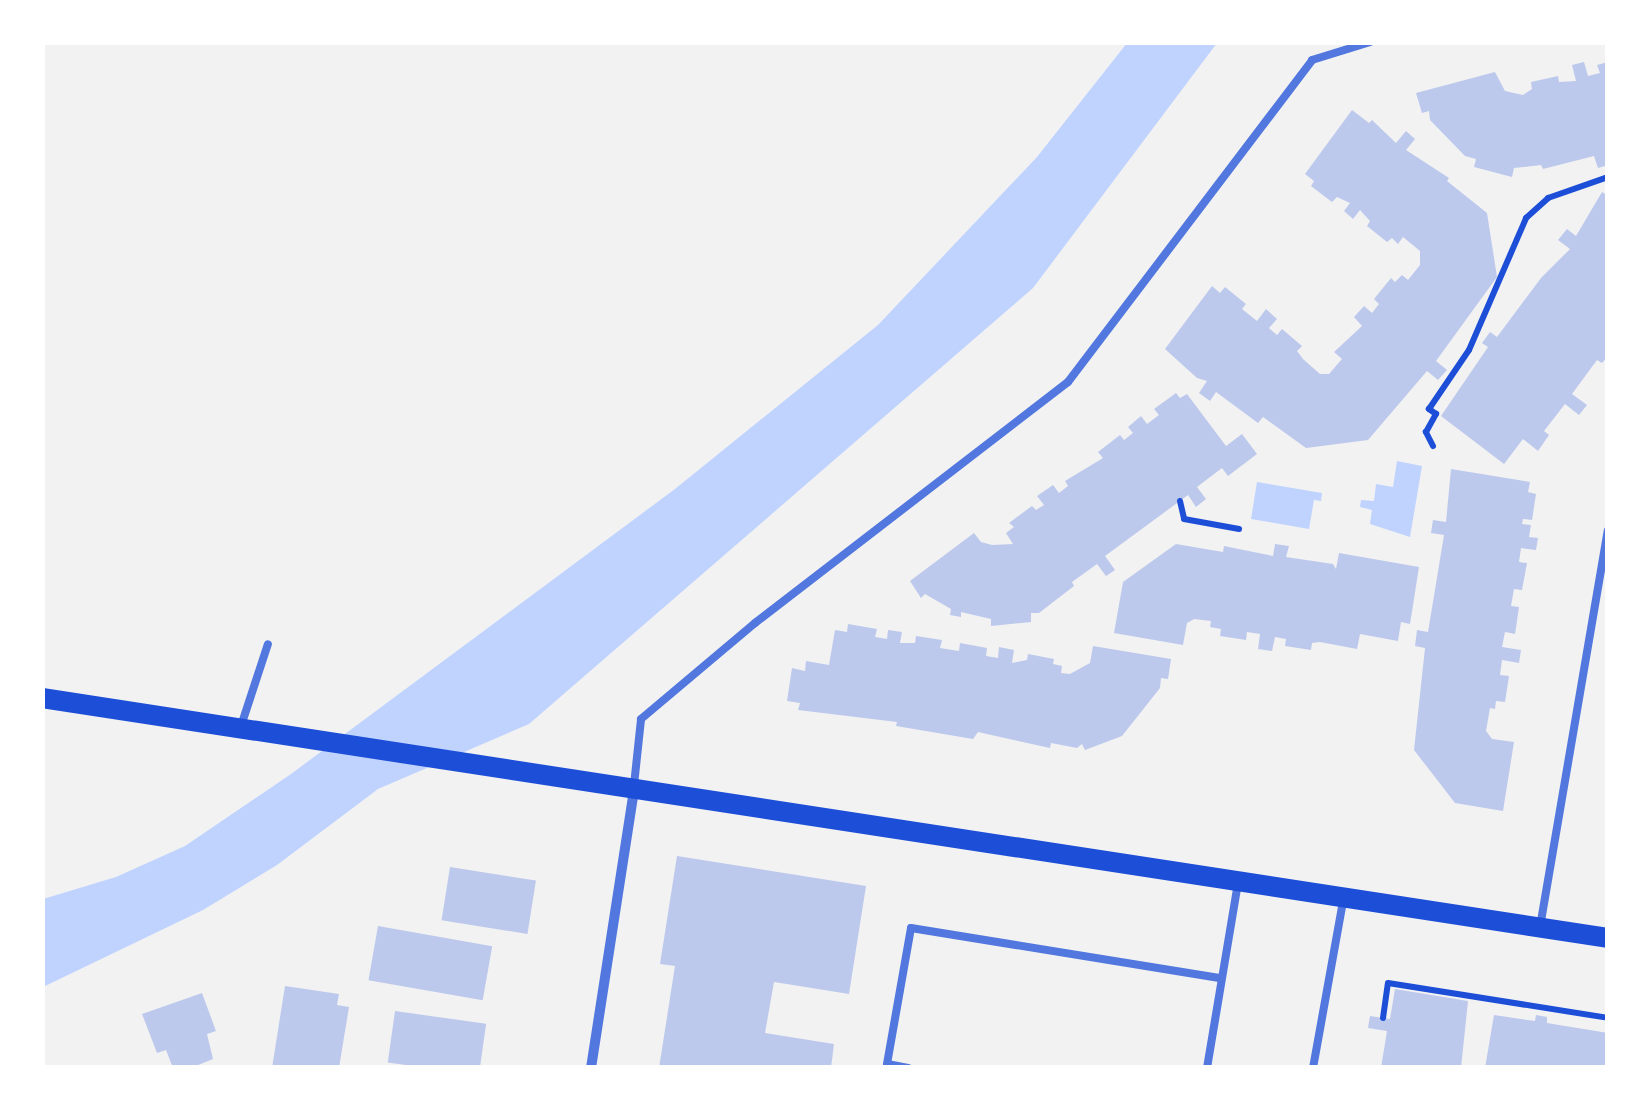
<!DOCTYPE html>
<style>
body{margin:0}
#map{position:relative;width:1650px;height:1110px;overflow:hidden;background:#f2f2f2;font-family:"IBM Plex Serif",serif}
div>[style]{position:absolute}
.water>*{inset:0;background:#bfd3fe}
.building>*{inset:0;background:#bdc9ec;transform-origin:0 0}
.path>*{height:6px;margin:-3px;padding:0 3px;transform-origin:3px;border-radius:3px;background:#1d4ed8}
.service>*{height:8px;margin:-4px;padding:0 4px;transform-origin:4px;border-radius:4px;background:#5277de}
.minor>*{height:10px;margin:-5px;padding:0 5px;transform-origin:5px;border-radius:5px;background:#5277de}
.secondary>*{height:20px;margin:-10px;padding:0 10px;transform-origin:10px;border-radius:10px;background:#1d4ed8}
span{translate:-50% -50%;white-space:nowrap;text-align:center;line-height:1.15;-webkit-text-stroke:10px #fff;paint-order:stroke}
.frame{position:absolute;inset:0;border:45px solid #fff;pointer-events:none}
</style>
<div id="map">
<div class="water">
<div style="clip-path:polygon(1127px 43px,1217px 43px,1033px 288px,529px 724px,378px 789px,277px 865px,203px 910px,43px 987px,43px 899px,116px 877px,185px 846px,291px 774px,675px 489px,878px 325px,1037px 157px)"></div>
<div style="clip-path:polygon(1397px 461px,1422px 466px,1410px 537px,1370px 524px,1372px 510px,1360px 507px,1361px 500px,1374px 501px,1376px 484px,1393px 487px)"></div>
<div style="clip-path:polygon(1257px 482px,1322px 493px,1321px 501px,1314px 500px,1309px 529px,1251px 519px)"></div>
</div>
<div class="building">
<div style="clip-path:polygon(1584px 62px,1588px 76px,1600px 73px,1597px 65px,1608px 62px,1608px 165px,1598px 168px,1594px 156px,1543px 169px,1541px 165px,1514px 168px,1512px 177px,1474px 167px,1476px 159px,1465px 156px,1430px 120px,1429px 111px,1422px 113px,1416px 93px,1495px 72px,1505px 91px,1523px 95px,1532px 89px,1531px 82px,1558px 76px,1559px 82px,1576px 81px,1572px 65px)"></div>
<div style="clip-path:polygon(1352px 110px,1369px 123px,1372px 120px,1396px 143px,1406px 131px,1415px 139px,1406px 150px,1449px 178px,1447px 181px,1487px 213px,1497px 277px,1436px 361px,1447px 370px,1438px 380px,1427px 371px,1368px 440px,1306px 448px,1263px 417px,1258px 423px,1216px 392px,1210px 401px,1199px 393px,1207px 381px,1197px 378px,1165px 349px,1212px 286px,1220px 293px,1225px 287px,1246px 304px,1242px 309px,1257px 321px,1266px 309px,1277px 319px,1269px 328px,1277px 335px,1282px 329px,1302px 346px,1297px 351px,1303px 359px,1320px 374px,1329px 374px,1342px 359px,1334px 352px,1362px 326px,1354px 317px,1364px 306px,1372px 313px,1379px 304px,1374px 299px,1391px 278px,1395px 282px,1402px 275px,1408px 280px,1420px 265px,1420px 251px,1403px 237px,1398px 244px,1392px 238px,1387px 242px,1367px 226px,1370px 221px,1360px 210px,1353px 219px,1344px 211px,1350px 203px,1337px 197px,1332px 202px,1311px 186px,1314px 181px,1305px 174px)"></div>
<div style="clip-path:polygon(1602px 192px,1608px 196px,1608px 356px,1602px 363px,1597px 360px,1572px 394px,1587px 405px,1579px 415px,1565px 404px,1544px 431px,1549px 435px,1538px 451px,1523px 439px,1504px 464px,1441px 416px,1488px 347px,1482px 343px,1490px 332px,1497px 337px,1541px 278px,1570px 249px,1558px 240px,1567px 229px,1576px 236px)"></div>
<div style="clip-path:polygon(1176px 393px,1180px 398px,1187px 394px,1226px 446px,1242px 434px,1257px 454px,1228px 476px,1222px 468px,1197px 487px,1206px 499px,1196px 507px,1188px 495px,1105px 556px,1115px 570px,1106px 576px,1097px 564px,1072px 582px,1074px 586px,1039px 613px,1031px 613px,1031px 622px,991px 626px,991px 619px,961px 612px,961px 617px,950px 615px,951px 609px,925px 594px,921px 598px,910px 581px,974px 533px,981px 542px,992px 545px,1013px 544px,1006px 533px,1014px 527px,1009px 523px,1032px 506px,1036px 510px,1044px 505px,1037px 496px,1053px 485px,1059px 493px,1068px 486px,1065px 481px,1103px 458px,1098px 452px,1120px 435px,1124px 440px,1133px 433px,1128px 427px,1141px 416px,1147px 424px,1159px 415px,1154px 409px)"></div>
<div style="clip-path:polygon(1451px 469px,1530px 482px,1528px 492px,1536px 494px,1532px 520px,1523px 519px,1522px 524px,1531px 525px,1529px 537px,1538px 538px,1536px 550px,1521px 548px,1519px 562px,1527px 563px,1522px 590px,1514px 589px,1511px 606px,1519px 607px,1515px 634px,1505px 632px,1502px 647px,1521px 650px,1519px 663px,1502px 660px,1500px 675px,1509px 676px,1505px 702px,1496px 701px,1495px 709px,1490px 708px,1486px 731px,1492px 739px,1514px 742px,1503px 811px,1455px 803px,1414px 750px,1425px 648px,1415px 646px,1417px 630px,1428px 632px,1444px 535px,1431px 533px,1433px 520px,1446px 522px)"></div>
<div style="clip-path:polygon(1176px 544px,1223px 552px,1224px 546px,1273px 556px,1275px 544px,1289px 546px,1286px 557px,1333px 564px,1336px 569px,1339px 553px,1419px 567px,1410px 624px,1401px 622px,1398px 641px,1360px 634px,1357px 649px,1320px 642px,1312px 643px,1311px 650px,1285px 646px,1286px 639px,1275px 637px,1272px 651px,1258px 649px,1260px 634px,1247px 632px,1246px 640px,1220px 636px,1221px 629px,1210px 627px,1211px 621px,1194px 619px,1187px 623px,1183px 645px,1114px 633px,1123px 582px)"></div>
<div style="clip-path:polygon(848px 624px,877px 629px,875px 637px,887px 639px,888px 630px,902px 632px,900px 643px,915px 643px,916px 636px,942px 640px,940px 648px,959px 651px,960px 643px,987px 648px,986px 656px,998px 658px,999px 647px,1014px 650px,1012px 663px,1027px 660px,1028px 654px,1054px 659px,1053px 664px,1062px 666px,1061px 673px,1070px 674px,1090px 663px,1093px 646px,1171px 659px,1168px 679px,1161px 678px,1160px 688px,1122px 736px,1085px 750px,1082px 744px,1077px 748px,1051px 743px,1050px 748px,978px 732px,973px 739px,896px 726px,897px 722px,798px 710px,800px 703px,787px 701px,792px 668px,805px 671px,806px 661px,829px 665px,835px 630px,847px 632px)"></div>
<div style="clip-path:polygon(677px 856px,866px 886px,849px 994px,774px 982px,765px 1033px,834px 1044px,831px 1068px,659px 1068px,675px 966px,660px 964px)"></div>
<div style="left:450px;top:867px;width:87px;height:54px;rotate:9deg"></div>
<div style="left:378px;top:926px;width:116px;height:55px;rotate:10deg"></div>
<div style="clip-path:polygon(285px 986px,339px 994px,337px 1005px,349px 1007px,339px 1068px,272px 1068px)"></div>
<div style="clip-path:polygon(1395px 989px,1468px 1001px,1461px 1068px,1381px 1068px,1387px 1031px,1368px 1028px,1370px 1016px,1390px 1019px)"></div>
<div style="clip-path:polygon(202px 993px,216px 1031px,207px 1034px,213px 1059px,191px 1068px,173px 1068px,166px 1050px,157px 1053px,142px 1014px)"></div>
<div style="left:395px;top:1011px;width:92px;height:52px;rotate:8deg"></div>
<div style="clip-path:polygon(1494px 1015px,1535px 1021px,1536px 1015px,1547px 1017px,1547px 1023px,1608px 1033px,1608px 1068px,1485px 1068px)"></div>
</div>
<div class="path">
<div style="left:1433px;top:446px;width:16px;rotate:-117deg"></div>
<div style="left:1426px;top:432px;width:21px;rotate:-61deg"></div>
<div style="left:1436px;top:414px;width:9px;rotate:-144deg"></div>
<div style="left:1429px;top:409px;width:71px;rotate:-55.9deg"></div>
<div style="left:1469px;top:350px;width:144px;rotate:-66.6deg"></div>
<div style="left:1526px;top:218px;width:30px;rotate:-42deg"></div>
<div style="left:1548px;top:198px;width:64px;rotate:-19.3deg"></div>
<div style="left:1180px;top:501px;width:18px;rotate:77deg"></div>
<div style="left:1184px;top:519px;width:56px;rotate:10.3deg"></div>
<div style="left:1383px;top:1018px;width:35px;rotate:-82deg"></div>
<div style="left:1388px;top:983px;width:223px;rotate:9deg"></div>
</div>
<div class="service">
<div style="left:241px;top:726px;width:86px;rotate:-71.8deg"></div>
<div style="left:634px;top:785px;width:66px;rotate:-83.9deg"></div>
<div style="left:641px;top:719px;width:149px;rotate:-40.1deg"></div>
<div style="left:755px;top:623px;width:395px;rotate:-37.6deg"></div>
<div style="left:1068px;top:382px;width:404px;rotate:-52.8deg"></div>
<div style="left:1312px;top:60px;width:61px;rotate:-17.2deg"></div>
<div style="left:1540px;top:927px;width:402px;rotate:-80.3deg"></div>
<div style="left:908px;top:1068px;width:21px;rotate:-169deg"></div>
<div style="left:887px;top:1064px;width:138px;rotate:-80deg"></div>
<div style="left:911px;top:928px;width:314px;rotate:9.2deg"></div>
<div style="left:1207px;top:1068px;width:189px;rotate:-80.5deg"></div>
<div style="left:1313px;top:1068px;width:169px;rotate:-79.8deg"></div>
</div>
<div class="minor">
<div style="left:591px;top:1068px;width:281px;rotate:-81.2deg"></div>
</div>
<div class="secondary">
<div style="left:42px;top:698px;width:1584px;rotate:8.71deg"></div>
</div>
<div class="frame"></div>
</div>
